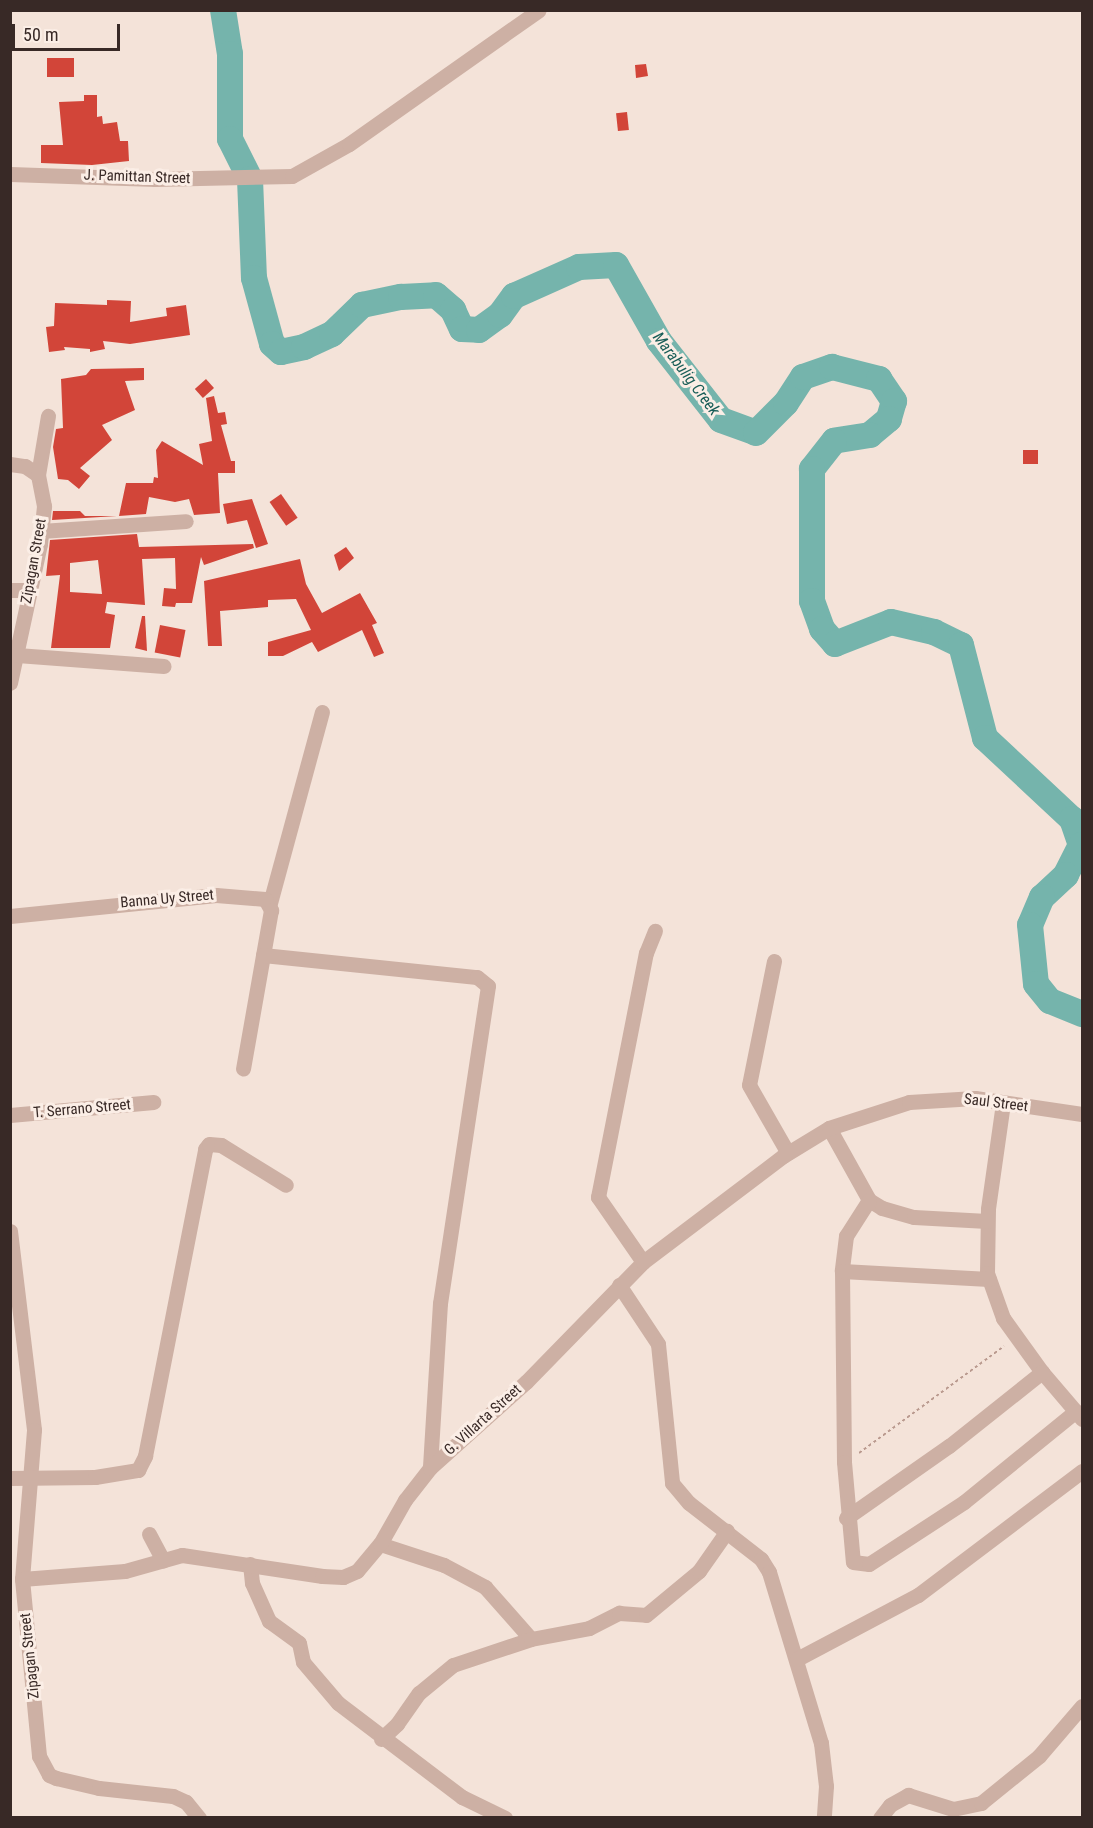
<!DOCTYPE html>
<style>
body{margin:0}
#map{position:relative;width:1093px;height:1828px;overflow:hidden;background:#f4e3d9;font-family:"Roboto Condensed",sans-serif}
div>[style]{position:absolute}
.river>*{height:26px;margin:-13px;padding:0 13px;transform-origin:13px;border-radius:13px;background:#75b4ac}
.building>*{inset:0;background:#d24539;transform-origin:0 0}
.path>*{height:2px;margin-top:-1px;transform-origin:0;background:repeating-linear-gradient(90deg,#b9998e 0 3px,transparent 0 6px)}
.minor>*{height:15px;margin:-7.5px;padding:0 7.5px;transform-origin:7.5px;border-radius:7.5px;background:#cdb0a4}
span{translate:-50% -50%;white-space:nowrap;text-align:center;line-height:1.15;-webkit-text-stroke:6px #fbeee6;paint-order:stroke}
.street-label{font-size:15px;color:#382926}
.water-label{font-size:16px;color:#185d57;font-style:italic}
.frame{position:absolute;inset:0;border:12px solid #382926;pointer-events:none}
.scale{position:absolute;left:12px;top:24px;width:108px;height:27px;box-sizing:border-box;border:3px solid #382926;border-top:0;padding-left:8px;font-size:18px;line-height:21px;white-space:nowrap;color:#382926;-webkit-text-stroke:4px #fbeee6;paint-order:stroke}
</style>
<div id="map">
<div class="river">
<div style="left:223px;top:10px;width:45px;rotate:81deg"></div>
<div style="left:230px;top:54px;width:85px;rotate:90deg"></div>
<div style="left:230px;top:139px;width:45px;rotate:63.4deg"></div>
<div style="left:250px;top:179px;width:99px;rotate:87.7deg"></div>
<div style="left:254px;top:278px;width:68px;rotate:74.7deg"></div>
<div style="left:272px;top:344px;width:12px;rotate:42deg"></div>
<div style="left:281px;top:352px;width:24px;rotate:-12deg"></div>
<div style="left:304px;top:347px;width:31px;rotate:-25deg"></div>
<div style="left:332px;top:334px;width:42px;rotate:-44deg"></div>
<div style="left:362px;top:305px;width:40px;rotate:-12deg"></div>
<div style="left:401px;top:297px;width:35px;rotate:-3deg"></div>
<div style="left:436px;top:295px;width:23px;rotate:41deg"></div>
<div style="left:453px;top:310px;width:21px;rotate:65deg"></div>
<div style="left:462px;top:329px;width:17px;rotate:3deg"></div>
<div style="left:479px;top:330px;width:26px;rotate:-36deg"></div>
<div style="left:500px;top:315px;width:24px;rotate:-54deg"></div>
<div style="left:514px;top:296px;width:71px;rotate:-24deg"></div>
<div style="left:579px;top:267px;width:37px;rotate:-3deg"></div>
<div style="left:616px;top:265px;width:87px;rotate:60.5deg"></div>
<div style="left:659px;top:341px;width:100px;rotate:51.9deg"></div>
<div style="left:721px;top:420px;width:37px;rotate:20deg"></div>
<div style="left:756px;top:433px;width:42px;rotate:-45deg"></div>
<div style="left:786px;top:403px;width:31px;rotate:-57deg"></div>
<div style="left:803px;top:377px;width:31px;rotate:-19deg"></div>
<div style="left:832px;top:367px;width:49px;rotate:14.3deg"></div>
<div style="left:879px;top:379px;width:27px;rotate:56deg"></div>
<div style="left:894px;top:401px;width:19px;rotate:106deg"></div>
<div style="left:889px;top:419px;width:25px;rotate:140deg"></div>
<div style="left:870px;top:435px;width:36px;rotate:171deg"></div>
<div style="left:834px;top:441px;width:36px;rotate:128deg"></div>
<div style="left:812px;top:469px;width:132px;rotate:90deg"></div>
<div style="left:812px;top:601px;width:30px;rotate:70deg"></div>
<div style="left:822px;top:629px;width:20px;rotate:49deg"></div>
<div style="left:835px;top:644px;width:60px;rotate:-21.4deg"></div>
<div style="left:891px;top:622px;width:44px;rotate:13.1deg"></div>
<div style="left:934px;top:632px;width:30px;rotate:26deg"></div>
<div style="left:961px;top:645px;width:96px;rotate:75.5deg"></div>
<div style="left:985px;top:738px;width:119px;rotate:43deg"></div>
<div style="left:1072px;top:819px;width:28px;rotate:71deg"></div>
<div style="left:1081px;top:845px;width:34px;rotate:117deg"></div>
<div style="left:1066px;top:875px;width:33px;rotate:137deg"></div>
<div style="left:1042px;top:897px;width:30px;rotate:113deg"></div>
<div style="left:1030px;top:925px;width:59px;rotate:84.2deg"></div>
<div style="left:1036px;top:984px;width:22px;rotate:51deg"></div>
<div style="left:1050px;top:1001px;width:35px;rotate:22deg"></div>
</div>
<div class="building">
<div style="left:47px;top:58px;width:27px;height:19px"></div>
<div style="clip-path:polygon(646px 64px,648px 76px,636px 78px,635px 65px)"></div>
<div style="clip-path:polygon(84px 95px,97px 95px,97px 117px,102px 116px,103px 124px,117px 122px,120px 141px,128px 141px,129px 161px,92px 165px,41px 163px,41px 145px,63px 145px,59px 102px,84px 101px)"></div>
<div style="left:627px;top:112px;width:18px;height:11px;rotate:84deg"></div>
<div style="clip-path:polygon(107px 300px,131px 301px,130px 322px,167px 316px,166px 308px,186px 305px,190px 335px,130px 344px,103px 341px,105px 349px,90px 352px,90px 349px,64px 347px,65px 350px,49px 352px,46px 327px,54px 326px,55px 303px,107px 305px)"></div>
<div style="clip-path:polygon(144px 368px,144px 380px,125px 381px,135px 410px,102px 425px,112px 440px,80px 468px,90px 476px,79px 489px,68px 480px,58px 479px,53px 447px,56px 429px,63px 428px,61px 379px,86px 375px,91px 369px)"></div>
<div style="left:206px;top:379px;width:12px;height:15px;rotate:48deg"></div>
<div style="clip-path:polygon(214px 396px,218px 413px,225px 412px,227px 424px,221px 425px,231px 461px,235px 461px,235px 473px,218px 473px,220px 513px,194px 515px,189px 499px,175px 502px,149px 497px,146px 514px,119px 516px,126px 483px,153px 483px,154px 477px,158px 478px,156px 450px,162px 441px,203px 465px,199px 444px,212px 441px,206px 398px)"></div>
<div style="left:1023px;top:450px;width:15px;height:14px"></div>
<div style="left:281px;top:494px;width:29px;height:14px;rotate:55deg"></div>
<div style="clip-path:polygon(252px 499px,268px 544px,256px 548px,247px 520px,227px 524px,223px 504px)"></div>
<div style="clip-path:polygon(53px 511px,80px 511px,85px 516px,117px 516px,52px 520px)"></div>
<div style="clip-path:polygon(evenodd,137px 534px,139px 547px,253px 544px,254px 548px,204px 565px,201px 557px,192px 603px,176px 603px,175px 607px,162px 606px,164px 588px,176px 589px,175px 558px,142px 559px,145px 605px,107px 602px,105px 613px,115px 615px,110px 648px,51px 648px,60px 575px,46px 576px,50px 540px,137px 534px,98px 560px,102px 594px,70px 592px,70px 563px,98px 560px)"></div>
<div style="clip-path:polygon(346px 547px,354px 558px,339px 571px,334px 555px)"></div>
<div style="clip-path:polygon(300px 559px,306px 584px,322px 613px,360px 593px,377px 623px,372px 625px,384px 653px,374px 657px,362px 630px,318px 652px,312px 642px,283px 656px,268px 656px,268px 642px,311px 630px,296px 599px,268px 600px,268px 607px,220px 611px,222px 646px,208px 646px,204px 581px)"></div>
<div style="clip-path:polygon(142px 616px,145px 616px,147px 651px,135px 648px)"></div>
<div style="left:160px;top:625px;width:26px;height:28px;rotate:11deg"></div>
</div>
<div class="path">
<div style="left:859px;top:1453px;width:180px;rotate:-36.4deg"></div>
</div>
<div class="minor">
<div style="left:10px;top:174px;width:145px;rotate:2deg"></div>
<div style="left:155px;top:179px;width:137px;rotate:-1.3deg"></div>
<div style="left:292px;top:176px;width:65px;rotate:-29.3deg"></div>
<div style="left:349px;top:144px;width:232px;rotate:-35.2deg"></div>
<div style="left:10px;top:464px;width:15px;rotate:8deg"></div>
<div style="left:25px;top:466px;width:16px;rotate:35deg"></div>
<div style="left:38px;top:475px;width:32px;rotate:79deg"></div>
<div style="left:44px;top:506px;width:38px;rotate:96deg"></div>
<div style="left:40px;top:544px;width:142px;rotate:102.2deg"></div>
<div style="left:38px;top:475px;width:60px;rotate:-80.4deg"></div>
<div style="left:41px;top:531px;width:145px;rotate:-3.9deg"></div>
<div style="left:10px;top:590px;width:19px"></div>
<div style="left:17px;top:655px;width:147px;rotate:4.3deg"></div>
<div style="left:270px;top:903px;width:198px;rotate:-74.8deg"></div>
<div style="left:10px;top:916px;width:207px;rotate:-5.8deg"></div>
<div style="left:216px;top:895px;width:49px;rotate:4.7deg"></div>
<div style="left:265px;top:899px;width:13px;rotate:61deg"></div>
<div style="left:271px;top:910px;width:161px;rotate:100deg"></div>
<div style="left:263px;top:955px;width:215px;rotate:5.9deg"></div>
<div style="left:477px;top:977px;width:14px;rotate:39deg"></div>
<div style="left:488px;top:986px;width:321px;rotate:98.6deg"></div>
<div style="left:440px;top:1303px;width:165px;rotate:93.5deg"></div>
<div style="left:774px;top:961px;width:126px;rotate:101.4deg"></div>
<div style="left:749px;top:1085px;width:78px;rotate:60.2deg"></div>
<div style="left:1003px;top:1103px;width:107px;rotate:98.1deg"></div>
<div style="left:988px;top:1209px;width:64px;rotate:90.9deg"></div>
<div style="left:987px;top:1273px;width:48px;rotate:70.4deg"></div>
<div style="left:1003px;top:1318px;width:67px;rotate:54.2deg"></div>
<div style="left:1042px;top:1372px;width:62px;rotate:49.6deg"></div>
<div style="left:10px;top:1115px;width:144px;rotate:-5.2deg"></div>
<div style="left:829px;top:1128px;width:82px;rotate:60.9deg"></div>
<div style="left:869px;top:1200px;width:15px;rotate:32deg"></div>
<div style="left:882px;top:1208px;width:33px;rotate:16deg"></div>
<div style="left:914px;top:1217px;width:73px;rotate:3.1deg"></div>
<div style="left:869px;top:1200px;width:43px;rotate:122.6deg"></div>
<div style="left:846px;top:1236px;width:35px;rotate:97deg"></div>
<div style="left:842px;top:1271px;width:191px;rotate:89.4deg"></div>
<div style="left:844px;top:1462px;width:100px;rotate:84.9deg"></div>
<div style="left:853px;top:1562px;width:16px;rotate:7deg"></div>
<div style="left:869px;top:1564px;width:113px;rotate:-33.1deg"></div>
<div style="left:964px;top:1502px;width:144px;rotate:-39.1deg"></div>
<div style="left:10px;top:1231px;width:200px;rotate:83.1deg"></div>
<div style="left:34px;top:1430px;width:149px;rotate:94.6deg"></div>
<div style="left:22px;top:1579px;width:178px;rotate:84.5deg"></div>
<div style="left:39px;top:1756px;width:21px;rotate:62deg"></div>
<div style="left:49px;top:1775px;width:8px;rotate:23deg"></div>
<div style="left:56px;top:1778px;width:44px;rotate:13.1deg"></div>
<div style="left:99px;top:1788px;width:74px;rotate:6.2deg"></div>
<div style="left:173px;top:1796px;width:14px;rotate:25deg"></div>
<div style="left:186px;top:1802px;width:21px;rotate:51deg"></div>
<div style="left:643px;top:1262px;width:79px;rotate:-124.7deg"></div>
<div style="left:598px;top:1197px;width:249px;rotate:-78.9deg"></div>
<div style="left:646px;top:953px;width:24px;rotate:-68deg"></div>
<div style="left:842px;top:1271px;width:147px;rotate:3.1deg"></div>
<div style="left:619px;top:1285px;width:71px;rotate:56.5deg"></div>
<div style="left:658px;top:1344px;width:140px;rotate:84.2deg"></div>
<div style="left:672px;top:1483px;width:26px;rotate:50deg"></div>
<div style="left:689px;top:1503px;width:91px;rotate:37.9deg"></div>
<div style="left:761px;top:1559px;width:15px;rotate:58deg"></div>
<div style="left:769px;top:1572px;width:179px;rotate:73.1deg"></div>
<div style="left:821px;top:1743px;width:43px;rotate:83.4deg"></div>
<div style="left:826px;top:1786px;width:32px;rotate:94deg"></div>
<div style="left:10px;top:1478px;width:85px;rotate:-0.7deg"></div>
<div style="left:95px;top:1477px;width:44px;rotate:-9.2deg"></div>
<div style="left:138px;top:1470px;width:16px;rotate:-63deg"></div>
<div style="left:145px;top:1456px;width:313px;rotate:-78.9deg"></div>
<div style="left:205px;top:1149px;width:6px;rotate:-51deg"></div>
<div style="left:209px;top:1144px;width:12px;rotate:5deg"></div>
<div style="left:221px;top:1145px;width:76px;rotate:31.6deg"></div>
<div style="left:846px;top:1518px;width:126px;rotate:-35deg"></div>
<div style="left:949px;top:1446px;width:119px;rotate:-38.5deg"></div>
<div style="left:149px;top:1534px;width:30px;rotate:62deg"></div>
<div style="left:380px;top:1544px;width:67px;rotate:18.2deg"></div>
<div style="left:444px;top:1565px;width:47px;rotate:28.2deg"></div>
<div style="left:485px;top:1587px;width:69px;rotate:48.5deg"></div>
<div style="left:250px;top:1564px;width:19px;rotate:84deg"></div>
<div style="left:252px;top:1583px;width:42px;rotate:65.9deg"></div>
<div style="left:269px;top:1621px;width:37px;rotate:36deg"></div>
<div style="left:299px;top:1643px;width:19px;rotate:78deg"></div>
<div style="left:303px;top:1662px;width:54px;rotate:49.5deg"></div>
<div style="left:338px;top:1703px;width:156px;rotate:37.2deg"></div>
<div style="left:462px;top:1797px;width:48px;rotate:26deg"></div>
<div style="left:22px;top:1579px;width:103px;rotate:-4.4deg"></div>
<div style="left:125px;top:1571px;width:59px;rotate:-15.7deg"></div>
<div style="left:182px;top:1555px;width:142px;rotate:8.5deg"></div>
<div style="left:322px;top:1576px;width:21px;rotate:3deg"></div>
<div style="left:343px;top:1577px;width:15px;rotate:-23deg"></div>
<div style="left:357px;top:1571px;width:35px;rotate:-50deg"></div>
<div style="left:380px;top:1544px;width:51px;rotate:-60.4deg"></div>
<div style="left:405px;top:1500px;width:41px;rotate:-52deg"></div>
<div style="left:430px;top:1468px;width:129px;rotate:-41.9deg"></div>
<div style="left:526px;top:1382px;width:168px;rotate:-45.7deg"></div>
<div style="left:643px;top:1262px;width:176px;rotate:-37.1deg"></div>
<div style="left:783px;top:1156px;width:54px;rotate:-31.3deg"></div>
<div style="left:829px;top:1128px;width:84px;rotate:-18deg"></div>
<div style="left:909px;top:1102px;width:66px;rotate:-3.5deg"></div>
<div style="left:975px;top:1098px;width:108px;rotate:8.5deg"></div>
<div style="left:797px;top:1659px;width:137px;rotate:-27.9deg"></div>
<div style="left:918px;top:1595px;width:206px;rotate:-37.1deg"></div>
<div style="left:381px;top:1739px;width:22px;rotate:-43deg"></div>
<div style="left:397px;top:1724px;width:38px;rotate:-55deg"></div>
<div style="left:419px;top:1693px;width:44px;rotate:-39.5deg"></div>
<div style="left:453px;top:1665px;width:82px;rotate:-18.4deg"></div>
<div style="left:531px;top:1639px;width:59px;rotate:-10.7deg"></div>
<div style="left:589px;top:1628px;width:34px;rotate:-27deg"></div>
<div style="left:619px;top:1613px;width:27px;rotate:4deg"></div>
<div style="left:646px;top:1615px;width:69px;rotate:-39.7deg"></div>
<div style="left:699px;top:1571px;width:49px;rotate:-55deg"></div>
<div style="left:880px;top:1818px;width:16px;rotate:-52deg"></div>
<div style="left:890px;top:1805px;width:21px;rotate:-29deg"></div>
<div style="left:908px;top:1795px;width:47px;rotate:17.3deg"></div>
<div style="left:953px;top:1809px;width:29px;rotate:-12deg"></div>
<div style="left:981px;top:1803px;width:75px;rotate:-39deg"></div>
<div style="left:1039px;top:1756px;width:66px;rotate:-49.3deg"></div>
</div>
<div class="street-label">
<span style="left:137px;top:177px;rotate:2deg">J. Pamittan Street</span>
<span style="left:34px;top:561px;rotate:-80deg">Zipagan Street</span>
<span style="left:167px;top:899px;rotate:-5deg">Banna Uy Street</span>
<span style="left:996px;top:1103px;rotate:7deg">Saul Street</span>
<span style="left:82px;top:1109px;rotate:-5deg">T. Serrano Street</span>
<span style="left:483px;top:1420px;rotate:-42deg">G. Villarta Street</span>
<span style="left:30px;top:1656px;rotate:-96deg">Zipagan Street</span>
</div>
<div class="water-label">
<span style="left:686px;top:374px;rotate:53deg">Marabulig Creek</span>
</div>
<div class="frame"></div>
<div class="scale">50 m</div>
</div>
